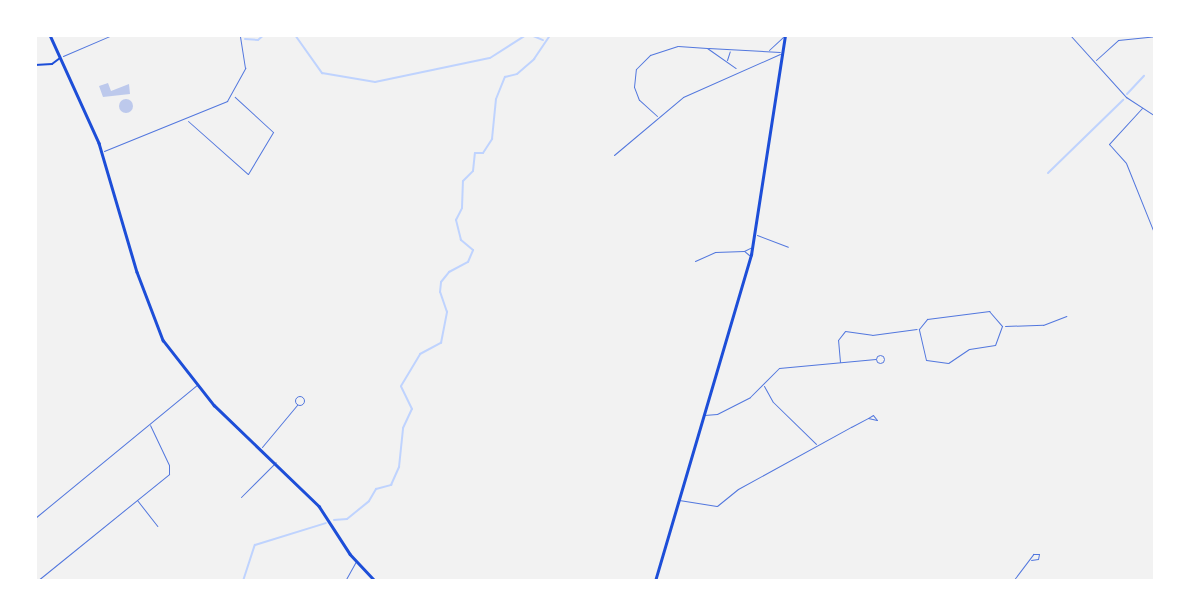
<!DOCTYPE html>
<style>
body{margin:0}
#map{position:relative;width:1190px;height:616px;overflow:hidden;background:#f2f2f2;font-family:Montserrat,sans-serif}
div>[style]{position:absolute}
.stream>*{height:2px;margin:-1px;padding:0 1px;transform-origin:1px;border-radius:1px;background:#bfd3fe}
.building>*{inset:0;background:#bdc9ec}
.round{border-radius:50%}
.minor>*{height:1px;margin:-0.5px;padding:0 0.5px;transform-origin:0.5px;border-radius:0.5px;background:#5277de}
.minor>.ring{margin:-0.5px;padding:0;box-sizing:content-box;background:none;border:1px solid #5277de;border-radius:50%}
.secondary>*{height:2px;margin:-1px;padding:0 1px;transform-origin:1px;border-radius:1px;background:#1d4ed8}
.primary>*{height:2.5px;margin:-1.25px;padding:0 1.25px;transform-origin:1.25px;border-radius:1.25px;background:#1d4ed8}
.trunk>*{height:2.5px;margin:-1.25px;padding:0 1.25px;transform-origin:1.25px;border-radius:1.25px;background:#1d4ed8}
span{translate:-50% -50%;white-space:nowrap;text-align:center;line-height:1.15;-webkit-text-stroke:7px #fff;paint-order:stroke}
.frame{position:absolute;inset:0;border:37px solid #fff;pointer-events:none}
</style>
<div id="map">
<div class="stream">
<div style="left:295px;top:35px;width:47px;rotate:54.6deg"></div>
<div style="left:322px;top:73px;width:54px;rotate:9.6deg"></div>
<div style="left:375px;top:82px;width:117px;rotate:-11.8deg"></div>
<div style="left:490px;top:58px;width:43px;rotate:-32.6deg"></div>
<div style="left:531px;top:35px;width:13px;rotate:23deg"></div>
<div style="left:245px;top:39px;width:13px;rotate:4deg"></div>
<div style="left:258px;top:40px;width:8px;rotate:-40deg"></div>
<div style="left:1127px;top:94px;width:25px;rotate:-47deg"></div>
<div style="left:1048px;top:173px;width:105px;rotate:-44.2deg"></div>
<div style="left:334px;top:520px;width:13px;rotate:-4deg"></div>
<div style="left:347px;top:519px;width:28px;rotate:-39deg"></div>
<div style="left:369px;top:501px;width:14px;rotate:-60deg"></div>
<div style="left:376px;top:489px;width:16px;rotate:-15deg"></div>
<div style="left:391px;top:485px;width:20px;rotate:-66deg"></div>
<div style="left:399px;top:467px;width:39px;rotate:-84deg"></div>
<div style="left:403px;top:428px;width:21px;rotate:-65deg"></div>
<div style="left:412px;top:409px;width:25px;rotate:-116deg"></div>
<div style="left:401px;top:386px;width:37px;rotate:-59deg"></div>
<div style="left:420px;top:354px;width:24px;rotate:-28deg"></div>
<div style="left:441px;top:343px;width:32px;rotate:-79deg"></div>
<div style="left:447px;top:312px;width:21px;rotate:-109deg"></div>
<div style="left:440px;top:292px;width:10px;rotate:-84deg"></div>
<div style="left:441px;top:282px;width:13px;rotate:-51deg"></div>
<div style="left:449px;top:272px;width:21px;rotate:-28deg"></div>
<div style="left:468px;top:262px;width:13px;rotate:-67deg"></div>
<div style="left:473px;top:250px;width:16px;rotate:-140deg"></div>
<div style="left:461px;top:240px;width:21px;rotate:-104deg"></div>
<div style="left:456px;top:220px;width:13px;rotate:-63deg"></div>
<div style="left:462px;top:208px;width:27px;rotate:-88deg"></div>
<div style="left:463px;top:181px;width:14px;rotate:-45deg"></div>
<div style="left:473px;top:171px;width:18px;rotate:-84deg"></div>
<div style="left:475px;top:153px;width:8px"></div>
<div style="left:483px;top:153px;width:17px;rotate:-57deg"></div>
<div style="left:492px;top:139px;width:40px;rotate:-84.3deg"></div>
<div style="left:496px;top:99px;width:24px;rotate:-68deg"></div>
<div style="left:505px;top:77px;width:12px;rotate:-14deg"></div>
<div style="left:517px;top:74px;width:23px;rotate:-41deg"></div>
<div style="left:534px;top:59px;width:29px;rotate:-56deg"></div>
<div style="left:243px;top:581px;width:38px;rotate:-72deg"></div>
<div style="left:255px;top:545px;width:74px;rotate:-17.2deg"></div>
</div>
<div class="building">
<div style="clip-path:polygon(108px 83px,111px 91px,129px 84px,130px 94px,103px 97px,99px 86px)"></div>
<div class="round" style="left:119px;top:99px;width:14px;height:14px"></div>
</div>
<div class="minor">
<div style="left:1070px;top:35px;width:84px;rotate:47.9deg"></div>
<div style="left:1126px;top:97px;width:35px;rotate:33deg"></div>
<div style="left:708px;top:48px;width:72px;rotate:3.2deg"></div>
<div style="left:769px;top:50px;width:19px;rotate:-43deg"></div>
<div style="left:63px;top:56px;width:53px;rotate:-23.2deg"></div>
<div style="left:727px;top:60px;width:9px;rotate:-72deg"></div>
<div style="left:1096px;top:60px;width:30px;rotate:-42deg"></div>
<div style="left:1118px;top:40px;width:37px;rotate:-6deg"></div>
<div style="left:1142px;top:108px;width:49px;rotate:132.5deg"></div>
<div style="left:1109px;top:144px;width:25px;rotate:48deg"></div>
<div style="left:1126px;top:163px;width:78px;rotate:68.1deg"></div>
<div style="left:657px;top:116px;width:24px;rotate:-138deg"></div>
<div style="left:639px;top:100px;width:14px;rotate:-111deg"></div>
<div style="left:634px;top:87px;width:18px;rotate:-84deg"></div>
<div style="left:636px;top:69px;width:20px;rotate:-45deg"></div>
<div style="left:650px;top:55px;width:29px;rotate:-18deg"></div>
<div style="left:678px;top:46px;width:29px;rotate:4deg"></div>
<div style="left:707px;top:48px;width:35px;rotate:35deg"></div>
<div style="left:188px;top:121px;width:80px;rotate:41.5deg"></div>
<div style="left:248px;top:174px;width:49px;rotate:-59.2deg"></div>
<div style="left:273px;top:132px;width:52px;rotate:-137.4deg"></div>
<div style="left:104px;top:151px;width:133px;rotate:-22.1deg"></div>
<div style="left:227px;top:101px;width:38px;rotate:-61deg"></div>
<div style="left:245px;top:68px;width:33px;rotate:-99deg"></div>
<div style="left:614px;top:155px;width:90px;rotate:-40deg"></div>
<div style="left:683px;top:97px;width:106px;rotate:-23.9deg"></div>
<div style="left:757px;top:235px;width:33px;rotate:21deg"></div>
<div style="left:749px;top:255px;width:6px;rotate:-141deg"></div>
<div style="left:744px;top:251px;width:7px;rotate:-27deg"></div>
<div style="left:695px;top:261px;width:22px;rotate:-24deg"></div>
<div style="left:715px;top:252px;width:29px;rotate:-2deg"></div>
<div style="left:989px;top:311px;width:20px;rotate:49deg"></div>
<div style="left:1002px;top:326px;width:20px;rotate:110deg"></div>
<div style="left:995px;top:345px;width:26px;rotate:171deg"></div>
<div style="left:969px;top:349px;width:25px;rotate:146deg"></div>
<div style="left:948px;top:363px;width:22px;rotate:-172deg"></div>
<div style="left:926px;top:360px;width:32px;rotate:-103deg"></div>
<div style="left:919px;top:329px;width:13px;rotate:-51deg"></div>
<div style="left:927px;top:319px;width:63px;rotate:-7.4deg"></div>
<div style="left:1005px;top:326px;width:38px;rotate:-2deg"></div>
<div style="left:1043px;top:325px;width:25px;rotate:-21deg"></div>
<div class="ring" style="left:876px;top:355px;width:7px;height:7px"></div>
<div style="left:840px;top:362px;width:22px;rotate:-95deg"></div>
<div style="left:838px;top:340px;width:11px;rotate:-52deg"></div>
<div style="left:845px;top:331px;width:27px;rotate:8deg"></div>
<div style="left:872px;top:335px;width:45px;rotate:-7.6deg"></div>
<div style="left:764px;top:386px;width:18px;rotate:61deg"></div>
<div style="left:773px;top:402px;width:60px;rotate:44.3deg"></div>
<div class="ring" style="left:295.5px;top:396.5px;width:8px;height:8px"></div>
<div style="left:704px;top:415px;width:13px;rotate:-4deg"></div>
<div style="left:717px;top:414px;width:37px;rotate:-27deg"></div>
<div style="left:750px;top:397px;width:41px;rotate:-45deg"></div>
<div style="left:779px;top:368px;width:97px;rotate:-5.3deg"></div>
<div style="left:262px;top:447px;width:55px;rotate:-50.2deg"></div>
<div style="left:241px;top:497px;width:49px;rotate:-45deg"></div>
<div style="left:137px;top:500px;width:33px;rotate:52deg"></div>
<div style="left:679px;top:500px;width:38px;rotate:9deg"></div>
<div style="left:717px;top:506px;width:27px;rotate:-39deg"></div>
<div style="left:738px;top:489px;width:129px;rotate:-28.8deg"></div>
<div style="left:851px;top:427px;width:19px;rotate:-28deg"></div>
<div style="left:868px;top:418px;width:9px;rotate:13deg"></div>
<div style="left:877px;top:420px;width:6px;rotate:-129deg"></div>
<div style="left:873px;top:415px;width:6px;rotate:149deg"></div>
<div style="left:35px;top:518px;width:210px;rotate:-39.4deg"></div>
<div style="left:37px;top:581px;width:170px;rotate:-39deg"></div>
<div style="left:169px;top:474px;width:9px;rotate:-90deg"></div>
<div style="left:169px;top:465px;width:44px;rotate:-115.4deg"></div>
<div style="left:345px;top:581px;width:23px;rotate:-61deg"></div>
<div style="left:1013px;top:581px;width:34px;rotate:-53deg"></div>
<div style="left:1033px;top:554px;width:6px"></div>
<div style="left:1039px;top:554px;width:5px;rotate:101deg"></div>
<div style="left:1038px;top:559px;width:7px;rotate:172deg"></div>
</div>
<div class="secondary">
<div style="left:35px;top:65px;width:17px;rotate:-3deg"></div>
<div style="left:52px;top:64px;width:10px;rotate:-37deg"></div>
</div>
<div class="primary">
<div style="left:655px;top:581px;width:340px;rotate:-73.6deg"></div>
<div style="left:751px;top:255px;width:223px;rotate:-81.2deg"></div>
</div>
<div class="trunk">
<div style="left:50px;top:35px;width:119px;rotate:65.6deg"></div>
<div style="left:99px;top:143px;width:134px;rotate:73.6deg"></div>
<div style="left:137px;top:272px;width:73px;rotate:69.1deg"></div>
<div style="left:163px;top:340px;width:83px;rotate:51.9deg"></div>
<div style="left:214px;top:405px;width:146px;rotate:43.9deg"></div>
<div style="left:319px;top:506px;width:57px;rotate:57.1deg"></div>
<div style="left:350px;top:554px;width:37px;rotate:47deg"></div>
</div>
<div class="frame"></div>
</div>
